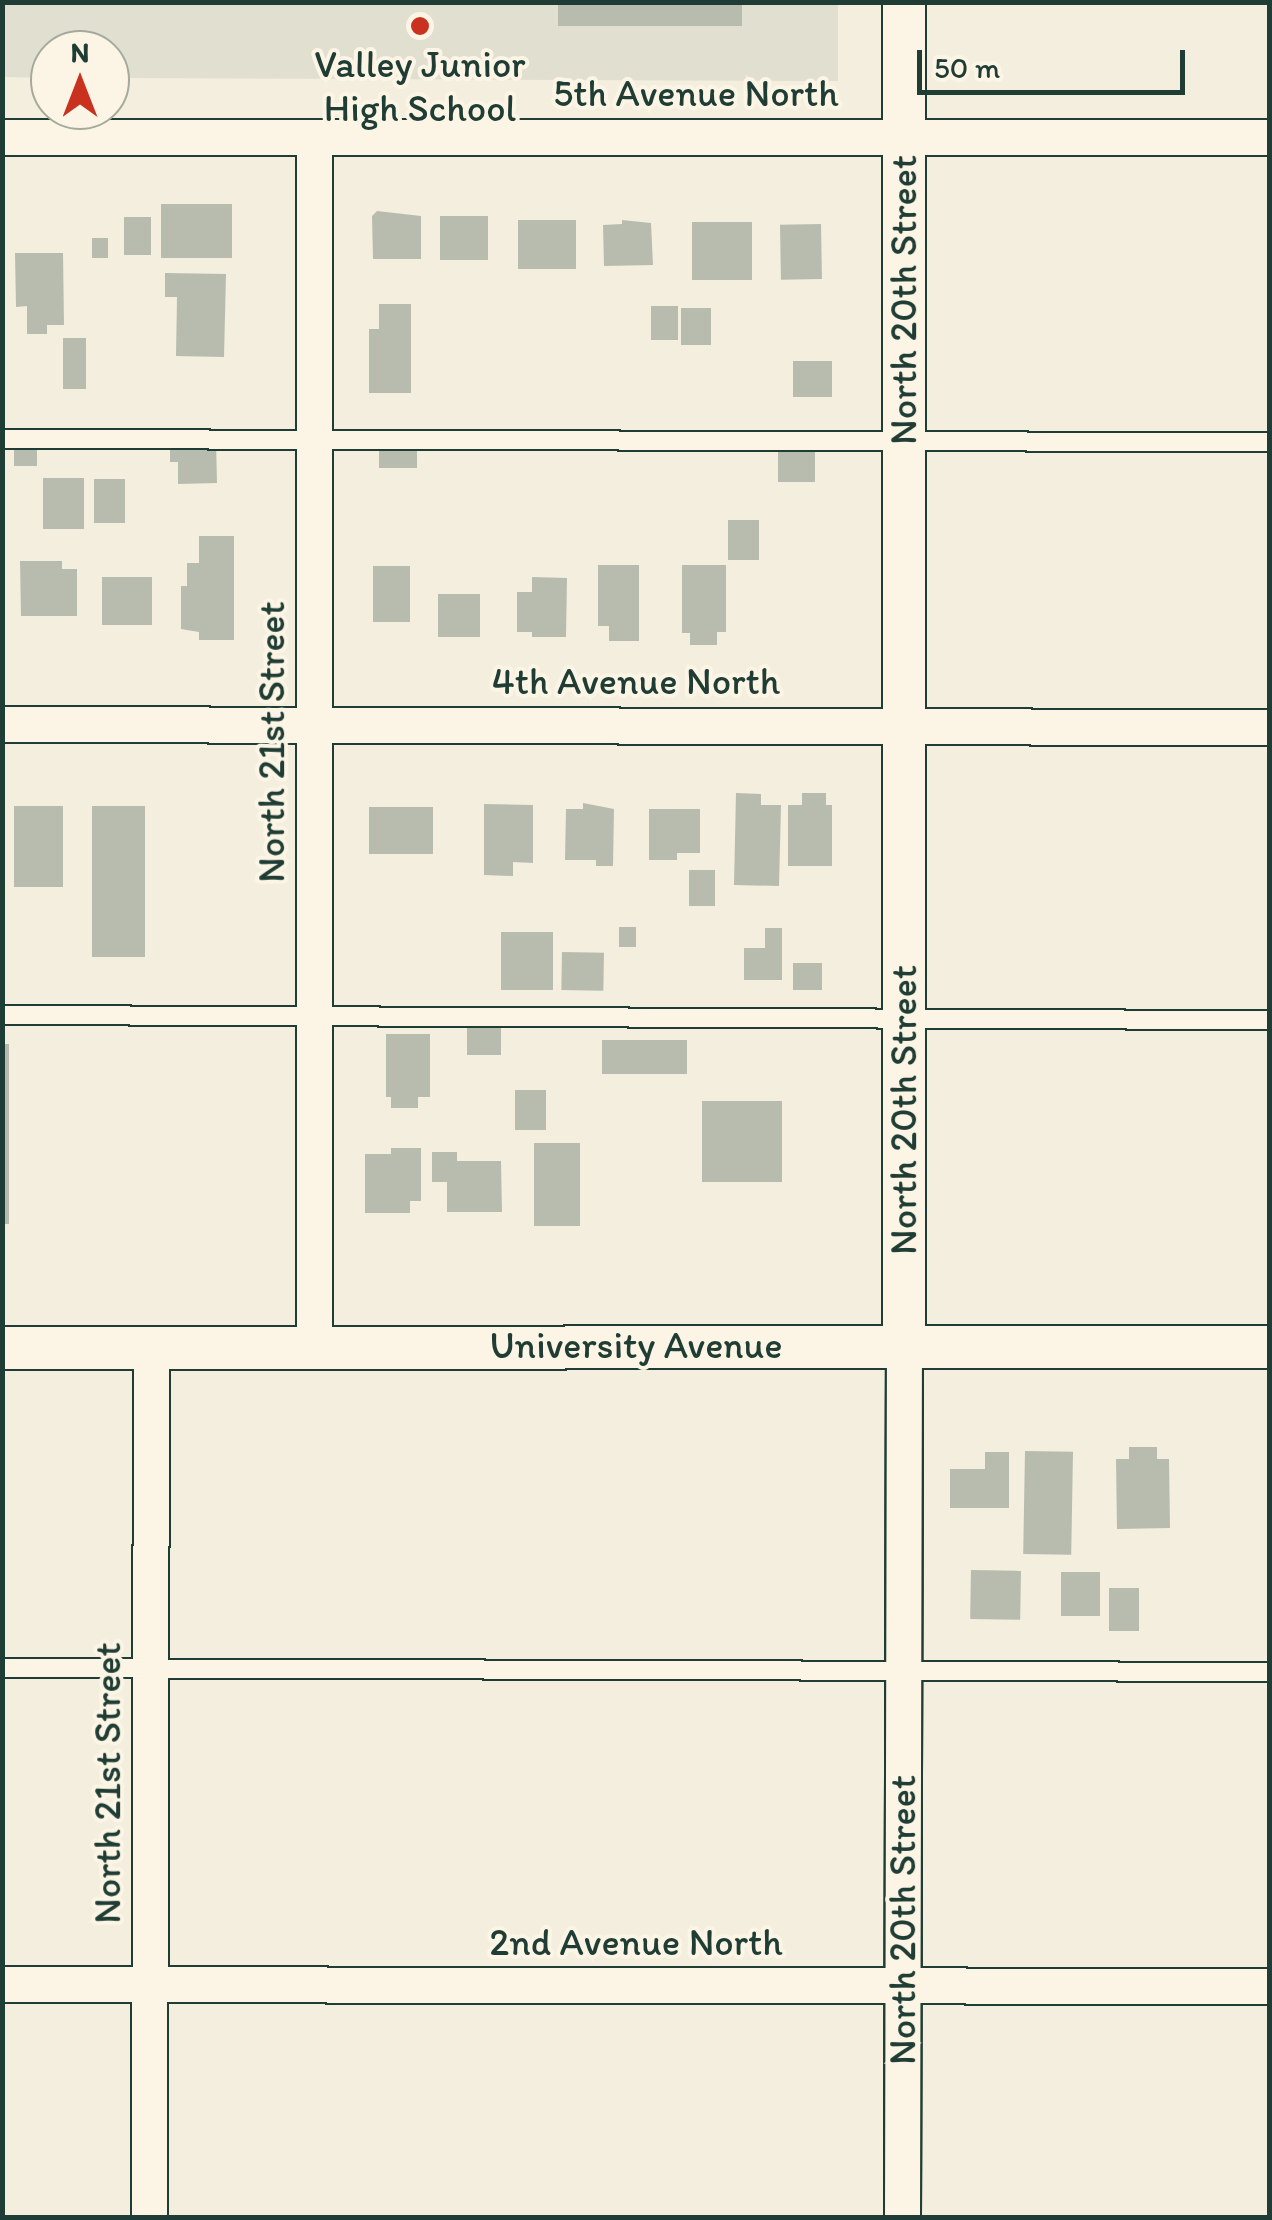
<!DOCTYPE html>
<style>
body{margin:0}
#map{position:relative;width:1272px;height:2220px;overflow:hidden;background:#f3eede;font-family:Itim,sans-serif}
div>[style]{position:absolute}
.built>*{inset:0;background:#e1dfd0}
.building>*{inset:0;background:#b8bcae;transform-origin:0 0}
.roads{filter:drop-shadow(2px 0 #1f3d34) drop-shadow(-2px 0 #1f3d34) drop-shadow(0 2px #1f3d34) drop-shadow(0 -2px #1f3d34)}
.service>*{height:18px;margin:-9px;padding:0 9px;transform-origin:9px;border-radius:9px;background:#fcf5e5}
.minor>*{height:35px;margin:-17.5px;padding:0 17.5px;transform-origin:17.5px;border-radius:17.5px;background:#fcf5e5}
.tertiary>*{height:42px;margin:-21px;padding:0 21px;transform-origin:21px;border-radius:21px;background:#fcf5e5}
.dots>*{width:28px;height:28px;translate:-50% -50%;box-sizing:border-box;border:5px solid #fcf5e5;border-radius:50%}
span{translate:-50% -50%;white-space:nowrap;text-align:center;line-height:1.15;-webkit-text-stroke:8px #fcf5e5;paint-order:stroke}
.poi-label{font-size:38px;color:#1f3d34}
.street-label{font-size:38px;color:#1f3d34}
.frame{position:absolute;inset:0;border:5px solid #1f3d34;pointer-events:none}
.north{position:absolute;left:30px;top:30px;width:100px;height:100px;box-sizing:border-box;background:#fcf5e5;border:2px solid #a4ab9e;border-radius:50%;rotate:0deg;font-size:28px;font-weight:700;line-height:40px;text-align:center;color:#1f3d34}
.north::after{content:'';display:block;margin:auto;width:35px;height:45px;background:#c8321e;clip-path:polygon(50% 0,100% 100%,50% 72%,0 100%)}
.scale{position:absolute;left:917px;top:50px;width:268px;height:45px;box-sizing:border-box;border:5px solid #1f3d34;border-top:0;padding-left:12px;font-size:30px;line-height:35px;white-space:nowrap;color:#1f3d34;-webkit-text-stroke:8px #fcf5e5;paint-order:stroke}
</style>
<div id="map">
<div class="built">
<div style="clip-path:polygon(3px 3px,838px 3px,838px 81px,110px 78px,110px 50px,50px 50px,50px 78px,3px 77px)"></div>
</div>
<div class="building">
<div style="left:558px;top:2px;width:184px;height:24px"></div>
<div style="left:161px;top:204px;width:71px;height:54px"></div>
<div style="clip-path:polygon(377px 211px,421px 216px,421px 259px,373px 259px,372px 216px)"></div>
<div style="left:440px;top:216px;width:48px;height:44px"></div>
<div style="left:124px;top:217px;width:27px;height:38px"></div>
<div style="left:518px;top:220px;width:58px;height:49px"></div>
<div style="clip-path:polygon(622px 220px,651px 223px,653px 265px,604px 266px,603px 225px,622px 224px)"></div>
<div style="left:692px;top:222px;width:60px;height:58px"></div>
<div style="left:821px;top:224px;width:55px;height:41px;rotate:89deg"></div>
<div style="left:92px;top:238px;width:16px;height:20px"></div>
<div style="clip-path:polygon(15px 253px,63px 253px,64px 325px,47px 325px,47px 334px,27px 334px,27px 306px,16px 307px)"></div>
<div style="clip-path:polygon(165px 273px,226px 274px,224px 357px,176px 356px,177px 297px,165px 297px)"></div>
<div style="clip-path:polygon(379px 304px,411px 304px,411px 393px,369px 393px,369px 329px,379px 329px)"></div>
<div style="left:651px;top:306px;width:27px;height:34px"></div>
<div style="left:681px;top:308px;width:30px;height:37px"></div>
<div style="left:63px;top:338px;width:23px;height:51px"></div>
<div style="left:793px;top:361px;width:39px;height:36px"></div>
<div style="clip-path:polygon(216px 440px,217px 483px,178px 484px,178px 462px,170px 462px,170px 441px)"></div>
<div style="left:379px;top:444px;width:38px;height:24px"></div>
<div style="left:14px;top:446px;width:23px;height:20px"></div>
<div style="left:778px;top:448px;width:37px;height:34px"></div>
<div style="left:43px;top:478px;width:41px;height:51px"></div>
<div style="left:94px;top:479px;width:31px;height:44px"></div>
<div style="left:728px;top:520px;width:31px;height:40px"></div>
<div style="clip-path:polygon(199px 536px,234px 536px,234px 640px,199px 640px,199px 632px,181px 629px,181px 586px,187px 586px,187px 563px,199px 563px)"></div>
<div style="clip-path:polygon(20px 561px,62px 561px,62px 569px,77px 569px,77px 616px,21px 616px)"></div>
<div style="clip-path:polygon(598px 565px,639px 565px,639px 641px,609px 641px,609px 626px,598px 626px)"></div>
<div style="clip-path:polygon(682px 565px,726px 565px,726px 632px,717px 632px,717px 645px,690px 645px,690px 633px,682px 633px)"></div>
<div style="left:373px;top:566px;width:37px;height:56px"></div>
<div style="left:102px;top:577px;width:50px;height:48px"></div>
<div style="clip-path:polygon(532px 577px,567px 578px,566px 637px,532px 637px,532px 632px,517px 632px,517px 592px,532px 592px)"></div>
<div style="left:438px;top:594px;width:42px;height:43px"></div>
<div style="clip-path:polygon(736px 793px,761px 794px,761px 805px,781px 805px,779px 886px,734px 885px)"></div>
<div style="clip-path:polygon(802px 793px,826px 793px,826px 805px,832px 805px,832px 866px,788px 866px,788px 805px,802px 805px)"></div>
<div style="clip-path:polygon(583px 803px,614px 809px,613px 866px,596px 866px,596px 860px,565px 860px,566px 809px,583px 809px)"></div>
<div style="clip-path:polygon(484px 804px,533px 805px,533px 863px,513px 862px,513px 876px,484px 875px)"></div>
<div style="left:14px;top:806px;width:49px;height:81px"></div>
<div style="left:92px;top:806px;width:53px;height:151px"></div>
<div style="left:369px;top:807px;width:64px;height:47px"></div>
<div style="clip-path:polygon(649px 809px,700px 809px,700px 853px,677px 853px,677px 860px,649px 860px)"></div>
<div style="left:689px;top:870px;width:26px;height:36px"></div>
<div style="left:619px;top:927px;width:17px;height:20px"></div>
<div style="clip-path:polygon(765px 928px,782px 928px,782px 980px,744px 980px,744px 948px,765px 948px)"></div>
<div style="left:501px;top:932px;width:52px;height:58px"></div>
<div style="left:562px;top:952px;width:42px;height:38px;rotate:1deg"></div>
<div style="left:793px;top:963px;width:29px;height:27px"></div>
<div style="left:467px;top:1027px;width:34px;height:28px"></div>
<div style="clip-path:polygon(386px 1034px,430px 1034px,430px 1097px,418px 1097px,418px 1108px,391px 1108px,391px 1097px,386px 1097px)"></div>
<div style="left:602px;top:1040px;width:85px;height:34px"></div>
<div style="left:2px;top:1044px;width:7px;height:180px"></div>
<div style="left:515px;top:1090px;width:31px;height:40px"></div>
<div style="left:702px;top:1101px;width:80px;height:81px"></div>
<div style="left:534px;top:1143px;width:46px;height:83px"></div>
<div style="clip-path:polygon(391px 1148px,421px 1148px,421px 1201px,410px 1201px,410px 1213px,365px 1213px,365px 1154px,391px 1154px)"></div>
<div style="clip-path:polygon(432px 1152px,457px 1152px,457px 1161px,501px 1161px,502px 1212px,447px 1212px,447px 1182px,432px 1182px)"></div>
<div style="clip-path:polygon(1129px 1447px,1157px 1447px,1157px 1459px,1169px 1459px,1170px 1528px,1117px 1529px,1116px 1459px,1129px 1459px)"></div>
<div style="left:1025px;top:1451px;width:48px;height:103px;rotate:1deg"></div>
<div style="clip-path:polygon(985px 1452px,1009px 1452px,1009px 1508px,950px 1508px,950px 1469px,985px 1469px)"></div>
<div style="left:971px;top:1570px;width:50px;height:49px;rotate:1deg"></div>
<div style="left:1061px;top:1572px;width:39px;height:44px"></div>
<div style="left:1109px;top:1588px;width:30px;height:43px"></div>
</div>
<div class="roads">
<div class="service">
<div style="left:2px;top:439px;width:1268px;rotate:0.14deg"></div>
<div style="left:2px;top:1015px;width:1268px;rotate:0.23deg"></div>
<div style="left:2px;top:1668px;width:1268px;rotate:0.18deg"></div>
</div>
<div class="minor">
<div style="left:2px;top:137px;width:1268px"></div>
<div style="left:314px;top:137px;width:1209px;rotate:90deg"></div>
<div style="left:2px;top:724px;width:1268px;rotate:0.14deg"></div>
<div style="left:2px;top:1984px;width:1268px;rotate:0.09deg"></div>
<div style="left:149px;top:2218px;width:870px;rotate:-89.87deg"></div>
<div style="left:902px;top:2218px;width:873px;rotate:-89.87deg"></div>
</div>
<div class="tertiary">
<div style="left:904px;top:2px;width:1343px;rotate:90deg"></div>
<div style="left:2px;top:1348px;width:1268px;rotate:-0.05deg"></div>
</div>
</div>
<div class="dots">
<div style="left:420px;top:26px;background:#c8321e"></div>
</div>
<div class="poi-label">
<span style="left:420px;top:87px">Valley Junior<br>High School</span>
</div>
<div class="street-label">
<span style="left:696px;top:94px">5th Avenue North</span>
<span style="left:904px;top:300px;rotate:-90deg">North 20th Street</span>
<span style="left:636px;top:682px">4th Avenue North</span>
<span style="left:272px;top:742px;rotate:-90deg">North 21st Street</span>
<span style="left:904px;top:1110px;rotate:-90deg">North 20th Street</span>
<span style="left:636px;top:1346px">University Avenue</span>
<span style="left:108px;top:1783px;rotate:-90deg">North 21st Street</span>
<span style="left:903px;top:1920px;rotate:-90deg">North 20th Street</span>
<span style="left:636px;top:1943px">2nd Avenue North</span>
</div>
<div class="frame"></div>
<div class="north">N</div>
<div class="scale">50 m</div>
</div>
